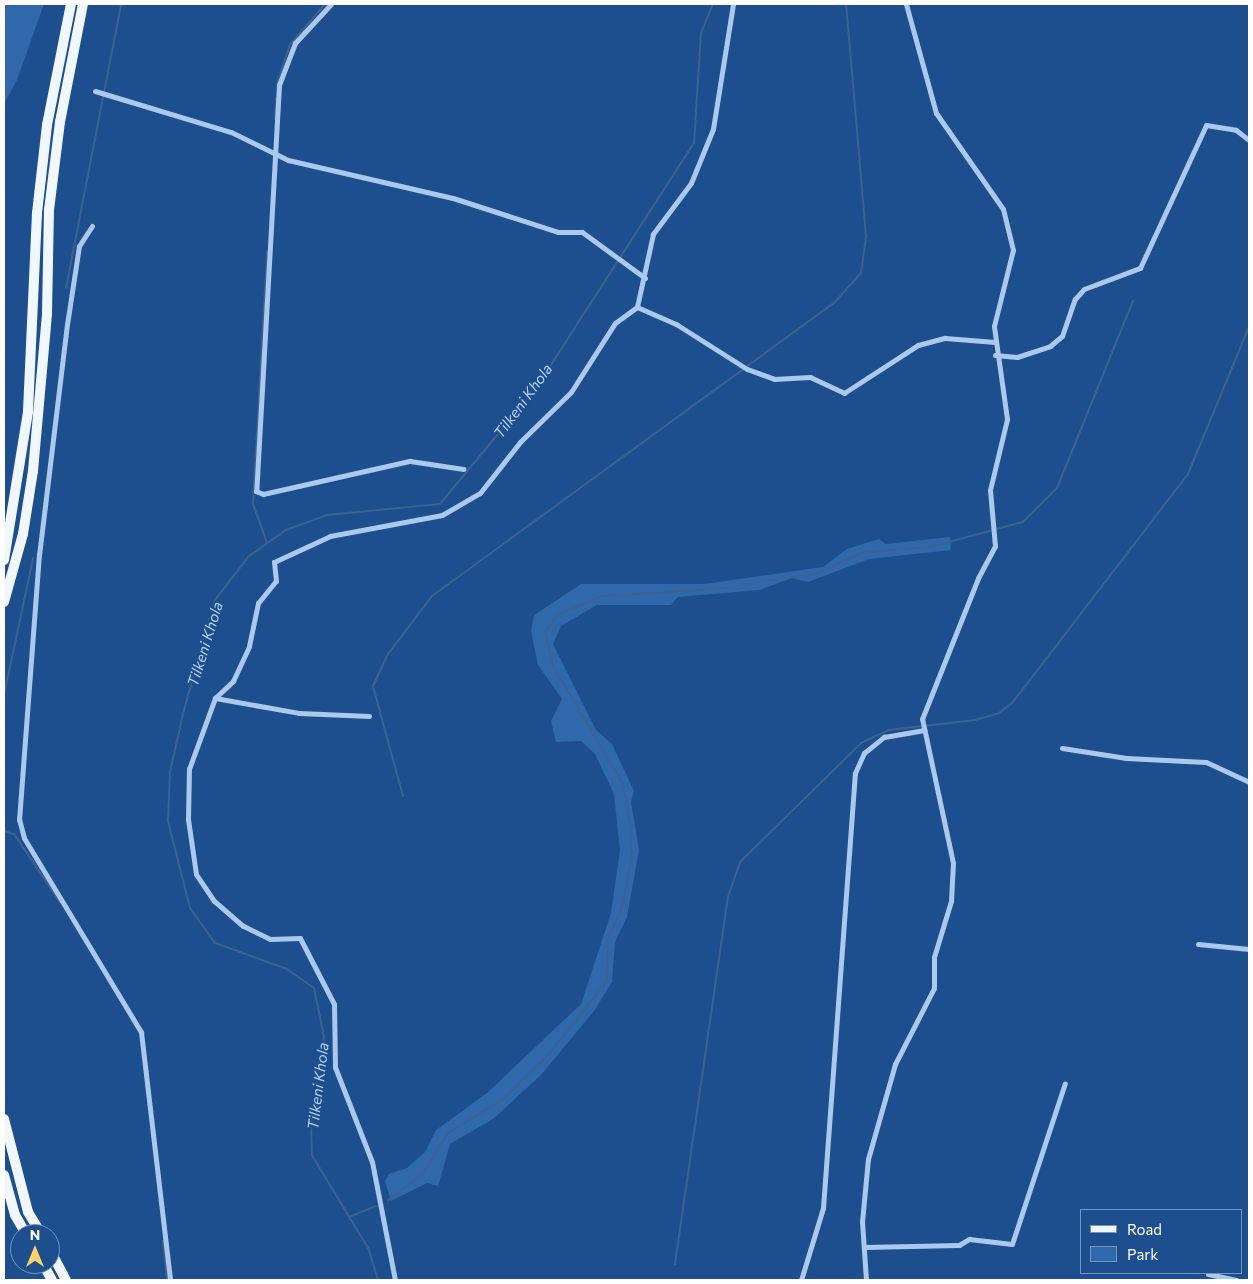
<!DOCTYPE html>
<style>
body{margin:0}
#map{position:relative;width:1253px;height:1284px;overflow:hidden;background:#1d4e8e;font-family:Commissioner,sans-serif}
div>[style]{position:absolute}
.green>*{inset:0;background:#3068ac}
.stream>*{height:2px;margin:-1px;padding:0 1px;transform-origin:1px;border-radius:1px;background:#3e6290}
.street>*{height:5px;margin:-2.5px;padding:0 2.5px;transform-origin:2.5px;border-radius:2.5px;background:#abc9ed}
.primary>*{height:10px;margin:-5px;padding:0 5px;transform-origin:5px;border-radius:5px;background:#f1f7ff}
span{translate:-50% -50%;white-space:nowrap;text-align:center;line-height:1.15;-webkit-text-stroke:4.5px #1d4e8e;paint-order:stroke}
.water-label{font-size:15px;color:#b7d3f4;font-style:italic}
.frame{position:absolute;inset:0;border:5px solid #fff;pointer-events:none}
.legend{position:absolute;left:1080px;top:1209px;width:162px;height:65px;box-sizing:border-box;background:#1d4e8e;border:1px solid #7795bb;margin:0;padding:6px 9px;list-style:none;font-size:15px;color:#fff}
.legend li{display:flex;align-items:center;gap:10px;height:25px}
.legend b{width:25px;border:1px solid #7795bb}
.north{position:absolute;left:10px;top:1224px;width:50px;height:50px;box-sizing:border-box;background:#1d4e8e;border:1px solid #7795bb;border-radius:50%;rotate:0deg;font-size:14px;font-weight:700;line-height:20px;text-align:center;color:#fff}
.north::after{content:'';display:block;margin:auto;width:18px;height:22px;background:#fdd269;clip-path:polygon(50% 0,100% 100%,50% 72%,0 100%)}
</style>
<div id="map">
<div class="green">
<div style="clip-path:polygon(4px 4px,44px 4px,17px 80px,4px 104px)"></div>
<div style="clip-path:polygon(950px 537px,951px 550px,869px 559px,808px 582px,792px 578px,759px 590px,678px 597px,671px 605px,597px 605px,561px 626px,553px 644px,596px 730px,612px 744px,634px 791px,631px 802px,639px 850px,627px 917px,615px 942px,612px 982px,594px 1011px,541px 1075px,493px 1119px,450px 1144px,438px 1186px,427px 1183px,391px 1201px,385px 1181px,389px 1174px,407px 1168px,425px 1152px,436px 1130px,487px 1093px,581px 1004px,611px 913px,620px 850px,614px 794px,595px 754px,581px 741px,556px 742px,551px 721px,562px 699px,538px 665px,531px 631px,534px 615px,581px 584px,704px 584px,823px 567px,847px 549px,879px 539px,886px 544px)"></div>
</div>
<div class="stream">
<div style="left:277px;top:84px;width:40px;rotate:-72deg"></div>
<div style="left:289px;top:46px;width:55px;rotate:-49.4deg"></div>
<div style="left:275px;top:119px;width:21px;rotate:-87deg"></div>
<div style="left:66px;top:288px;width:289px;rotate:-79deg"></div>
<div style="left:267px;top:543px;width:41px;rotate:-109.7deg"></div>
<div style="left:253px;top:504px;width:253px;rotate:-86.8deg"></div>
<div style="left:4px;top:695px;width:140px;rotate:-78deg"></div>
<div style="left:403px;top:796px;width:114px;rotate:-105.3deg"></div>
<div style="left:373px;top:686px;width:35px;rotate:-65deg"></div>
<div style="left:388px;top:654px;width:73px;rotate:-52.8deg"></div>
<div style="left:432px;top:596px;width:497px;rotate:-36.1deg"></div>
<div style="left:834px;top:303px;width:40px;rotate:-48deg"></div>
<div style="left:861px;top:273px;width:37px;rotate:-82deg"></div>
<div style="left:866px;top:236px;width:233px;rotate:-94.9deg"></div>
<div style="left:4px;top:831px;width:10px;rotate:17deg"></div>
<div style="left:14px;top:834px;width:82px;rotate:55.9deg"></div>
<div style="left:388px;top:1200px;width:44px;rotate:-36.6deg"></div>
<div style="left:423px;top:1174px;width:47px;rotate:-59deg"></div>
<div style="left:447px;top:1134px;width:66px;rotate:-32deg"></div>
<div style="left:503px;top:1099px;width:64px;rotate:-44.4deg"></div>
<div style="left:549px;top:1054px;width:93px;rotate:-51.5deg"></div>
<div style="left:607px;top:981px;width:42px;rotate:-88.6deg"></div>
<div style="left:608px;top:939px;width:34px;rotate:-66deg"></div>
<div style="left:622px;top:908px;width:51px;rotate:-78.7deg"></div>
<div style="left:632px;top:858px;width:35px;rotate:-93deg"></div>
<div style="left:630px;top:823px;width:40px;rotate:-100deg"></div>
<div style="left:623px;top:784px;width:135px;rotate:-120.7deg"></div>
<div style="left:554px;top:668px;width:36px;rotate:-104deg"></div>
<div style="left:545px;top:633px;width:22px;rotate:-56deg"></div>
<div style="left:557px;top:615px;width:50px;rotate:-22.4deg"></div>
<div style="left:603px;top:596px;width:115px;rotate:-3.5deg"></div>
<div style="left:718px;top:589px;width:100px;rotate:-9.2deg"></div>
<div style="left:817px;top:573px;width:49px;rotate:-24deg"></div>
<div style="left:862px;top:553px;width:72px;rotate:-5.6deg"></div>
<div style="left:934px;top:546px;width:92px;rotate:-15.1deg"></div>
<div style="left:1023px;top:522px;width:48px;rotate:-45deg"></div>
<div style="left:1057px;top:488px;width:202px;rotate:-67.9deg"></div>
<div style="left:349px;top:1217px;width:29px;rotate:-22deg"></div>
<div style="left:163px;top:1241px;width:39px;rotate:84deg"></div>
<div style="left:675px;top:1264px;width:371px;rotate:-81.8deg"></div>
<div style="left:728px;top:897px;width:37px;rotate:-71deg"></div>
<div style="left:740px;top:862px;width:170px;rotate:-44.5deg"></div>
<div style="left:861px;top:743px;width:31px;rotate:-25deg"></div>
<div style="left:889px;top:730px;width:87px;rotate:-6.6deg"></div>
<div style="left:975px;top:720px;width:25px;rotate:-16deg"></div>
<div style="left:999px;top:713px;width:18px;rotate:-38deg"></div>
<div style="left:1013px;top:702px;width:287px;rotate:-52.5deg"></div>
<div style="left:1188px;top:474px;width:159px;rotate:-67.5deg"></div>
<div style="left:378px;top:1280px;width:34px;rotate:-107deg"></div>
<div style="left:368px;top:1248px;width:109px;rotate:-121.1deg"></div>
<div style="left:312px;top:1155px;width:34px;rotate:-92deg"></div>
<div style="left:311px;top:1121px;width:85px;rotate:-81.2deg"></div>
<div style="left:324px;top:1037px;width:50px;rotate:-101.5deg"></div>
<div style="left:314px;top:988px;width:33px;rotate:-145deg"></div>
<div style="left:287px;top:969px;width:77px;rotate:-160.1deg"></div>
<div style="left:215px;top:943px;width:43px;rotate:-125.5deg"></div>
<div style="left:190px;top:908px;width:90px;rotate:-104.2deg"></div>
<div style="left:168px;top:821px;width:49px;rotate:-87.7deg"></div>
<div style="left:170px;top:772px;width:64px;rotate:-77.3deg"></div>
<div style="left:184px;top:710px;width:114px;rotate:-74.3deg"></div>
<div style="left:215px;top:600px;width:56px;rotate:-52.3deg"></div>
<div style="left:249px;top:556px;width:45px;rotate:-35.1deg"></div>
<div style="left:286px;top:530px;width:44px;rotate:-20.1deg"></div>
<div style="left:327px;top:515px;width:114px;rotate:-5.6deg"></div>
<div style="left:440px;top:504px;width:151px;rotate:-50.4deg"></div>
<div style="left:536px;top:388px;width:292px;rotate:-57.2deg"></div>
<div style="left:694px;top:143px;width:110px;rotate:-86.4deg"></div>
<div style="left:701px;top:33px;width:31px;rotate:-68deg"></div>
</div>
<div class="street">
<div style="left:331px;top:4px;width:53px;rotate:132.7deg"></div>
<div style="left:295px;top:43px;width:45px;rotate:110.9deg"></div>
<div style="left:279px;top:85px;width:407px;rotate:93.2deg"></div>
<div style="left:256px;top:491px;width:8px;rotate:23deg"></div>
<div style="left:263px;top:494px;width:151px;rotate:-12.7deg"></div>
<div style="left:410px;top:461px;width:54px;rotate:8.6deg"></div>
<div style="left:733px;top:4px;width:127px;rotate:99.1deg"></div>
<div style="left:713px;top:129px;width:58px;rotate:112.2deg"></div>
<div style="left:691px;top:183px;width:64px;rotate:126.7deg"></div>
<div style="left:653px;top:234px;width:75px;rotate:102.4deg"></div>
<div style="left:637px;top:307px;width:43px;rotate:23.6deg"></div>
<div style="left:676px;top:324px;width:84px;rotate:32.4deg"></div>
<div style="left:747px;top:369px;width:29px;rotate:20deg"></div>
<div style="left:774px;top:379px;width:36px;rotate:-3deg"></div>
<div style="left:810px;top:377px;width:38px;rotate:25deg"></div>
<div style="left:844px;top:393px;width:88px;rotate:-33deg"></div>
<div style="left:918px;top:345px;width:28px;rotate:-15deg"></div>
<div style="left:945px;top:338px;width:50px;rotate:4.6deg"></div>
<div style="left:95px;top:91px;width:142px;rotate:16.8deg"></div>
<div style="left:231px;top:132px;width:64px;rotate:26.2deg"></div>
<div style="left:288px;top:160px;width:169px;rotate:13deg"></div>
<div style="left:453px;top:198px;width:110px;rotate:17.9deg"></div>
<div style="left:558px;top:232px;width:24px"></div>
<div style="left:582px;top:232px;width:78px;rotate:36.1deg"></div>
<div style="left:92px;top:226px;width:24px;rotate:123deg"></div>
<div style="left:79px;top:246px;width:79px;rotate:98.7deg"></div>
<div style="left:67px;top:324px;width:232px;rotate:96.9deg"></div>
<div style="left:39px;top:554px;width:266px;rotate:94.3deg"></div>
<div style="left:19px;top:819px;width:20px;rotate:75deg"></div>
<div style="left:24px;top:838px;width:227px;rotate:58.9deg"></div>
<div style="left:141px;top:1032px;width:250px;rotate:83.3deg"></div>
<div style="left:995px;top:355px;width:22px;rotate:5deg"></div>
<div style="left:1017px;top:357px;width:35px;rotate:-18deg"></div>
<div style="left:1050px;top:346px;width:16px;rotate:-40deg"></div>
<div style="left:1062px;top:336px;width:39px;rotate:-71deg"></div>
<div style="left:1075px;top:299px;width:13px;rotate:-48deg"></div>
<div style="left:1084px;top:289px;width:60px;rotate:-20.6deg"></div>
<div style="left:1140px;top:268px;width:157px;rotate:-65.2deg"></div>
<div style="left:1206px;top:125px;width:30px;rotate:9deg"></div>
<div style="left:1236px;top:130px;width:16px;rotate:38deg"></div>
<div style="left:215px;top:698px;width:85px;rotate:10.1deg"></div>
<div style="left:299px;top:713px;width:70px;rotate:2.5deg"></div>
<div style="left:1062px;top:748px;width:65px;rotate:8.9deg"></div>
<div style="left:1126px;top:758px;width:80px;rotate:2.9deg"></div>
<div style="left:1206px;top:762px;width:47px;rotate:24.9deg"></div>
<div style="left:1198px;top:944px;width:51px;rotate:5.6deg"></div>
<div style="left:864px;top:1247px;width:95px;rotate:-1.2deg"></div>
<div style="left:959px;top:1245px;width:12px;rotate:-31deg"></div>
<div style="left:969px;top:1239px;width:43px;rotate:6.6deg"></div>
<div style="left:1012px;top:1244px;width:169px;rotate:-71.8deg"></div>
<div style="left:1208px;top:1274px;width:29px;rotate:12deg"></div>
<div style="left:395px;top:1280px;width:120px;rotate:-101deg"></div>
<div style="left:372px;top:1162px;width:102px;rotate:-111.3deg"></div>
<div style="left:335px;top:1067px;width:63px;rotate:-90.9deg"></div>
<div style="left:334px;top:1004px;width:74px;rotate:-117.3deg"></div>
<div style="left:300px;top:938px;width:30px;rotate:178deg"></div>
<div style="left:270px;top:939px;width:30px;rotate:-154deg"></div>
<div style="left:243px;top:926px;width:38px;rotate:-139deg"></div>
<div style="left:214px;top:901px;width:32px;rotate:-124deg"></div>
<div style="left:196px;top:874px;width:56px;rotate:-98.3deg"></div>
<div style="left:188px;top:819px;width:50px;rotate:-88.9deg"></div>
<div style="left:189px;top:769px;width:76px;rotate:-69.9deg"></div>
<div style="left:215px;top:698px;width:25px;rotate:-43deg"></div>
<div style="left:233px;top:681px;width:38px;rotate:-65deg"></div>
<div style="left:249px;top:646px;width:44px;rotate:-78.2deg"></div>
<div style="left:258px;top:603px;width:28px;rotate:-51deg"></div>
<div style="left:276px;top:581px;width:19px;rotate:-96deg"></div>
<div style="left:274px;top:562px;width:62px;rotate:-24.9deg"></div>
<div style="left:330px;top:536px;width:114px;rotate:-10.6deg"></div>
<div style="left:442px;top:515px;width:44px;rotate:-30.1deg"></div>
<div style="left:480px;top:493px;width:65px;rotate:-51.9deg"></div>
<div style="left:520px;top:442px;width:71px;rotate:-44.4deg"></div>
<div style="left:571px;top:392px;width:82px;rotate:-57.5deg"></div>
<div style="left:615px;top:323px;width:27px;rotate:-36deg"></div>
<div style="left:801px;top:1280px;width:75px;rotate:-73deg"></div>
<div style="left:823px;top:1208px;width:436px;rotate:-85.8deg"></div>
<div style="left:855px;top:773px;width:22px;rotate:-66deg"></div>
<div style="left:864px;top:753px;width:26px;rotate:-39deg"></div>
<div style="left:884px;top:737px;width:41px;rotate:-9.9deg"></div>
<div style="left:866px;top:1280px;width:58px;rotate:-93.9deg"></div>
<div style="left:862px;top:1222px;width:63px;rotate:-84.6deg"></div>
<div style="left:868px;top:1159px;width:99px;rotate:-74.1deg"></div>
<div style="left:895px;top:1064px;width:85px;rotate:-62.8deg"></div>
<div style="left:934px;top:988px;width:31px;rotate:-90deg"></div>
<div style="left:934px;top:957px;width:59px;rotate:-73.1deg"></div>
<div style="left:951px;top:901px;width:38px;rotate:-87deg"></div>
<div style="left:953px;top:863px;width:147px;rotate:-102.1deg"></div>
<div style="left:922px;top:719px;width:152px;rotate:-68.3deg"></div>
<div style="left:978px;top:578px;width:36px;rotate:-62deg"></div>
<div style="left:995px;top:546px;width:56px;rotate:-95.1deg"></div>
<div style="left:990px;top:490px;width:73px;rotate:-76.5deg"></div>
<div style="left:1007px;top:419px;width:94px;rotate:-98deg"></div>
<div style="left:994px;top:326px;width:78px;rotate:-76deg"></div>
<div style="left:1013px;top:250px;width:42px;rotate:-103.7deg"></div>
<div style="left:1003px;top:209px;width:117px;rotate:-124.9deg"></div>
<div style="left:936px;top:113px;width:113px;rotate:-105.4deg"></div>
</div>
<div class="primary">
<div style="left:4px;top:560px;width:151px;rotate:-80.8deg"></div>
<div style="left:28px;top:411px;width:198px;rotate:-87.4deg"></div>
<div style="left:37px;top:213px;width:89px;rotate:-83.5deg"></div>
<div style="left:47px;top:125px;width:123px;rotate:-78.8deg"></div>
<div style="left:4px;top:602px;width:71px;rotate:-74.4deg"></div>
<div style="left:23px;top:534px;width:64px;rotate:-81deg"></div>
<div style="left:33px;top:471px;width:159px;rotate:-84.9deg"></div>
<div style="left:47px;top:313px;width:103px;rotate:-88.9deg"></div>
<div style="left:49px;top:210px;width:89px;rotate:-82.9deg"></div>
<div style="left:60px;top:122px;width:120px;rotate:-79deg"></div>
<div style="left:4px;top:1119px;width:96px;rotate:75.5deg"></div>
<div style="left:28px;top:1212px;width:26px;rotate:59deg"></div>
<div style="left:4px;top:1175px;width:41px;rotate:74.6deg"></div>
<div style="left:15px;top:1215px;width:22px;rotate:60deg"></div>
<div style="left:50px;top:1250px;width:34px;rotate:62deg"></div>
<div style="left:43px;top:1264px;width:18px;rotate:61deg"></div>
</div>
<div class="water-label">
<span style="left:523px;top:401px;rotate:-54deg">Tilkeni Khola</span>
<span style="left:205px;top:644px;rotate:-73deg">Tilkeni Khola</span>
<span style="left:318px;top:1086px;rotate:-83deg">Tilkeni Khola</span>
</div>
<div class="frame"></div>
<ul class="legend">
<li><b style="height:6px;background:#f1f7ff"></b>Road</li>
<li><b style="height:14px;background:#3068ac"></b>Park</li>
</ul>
<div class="north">N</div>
</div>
